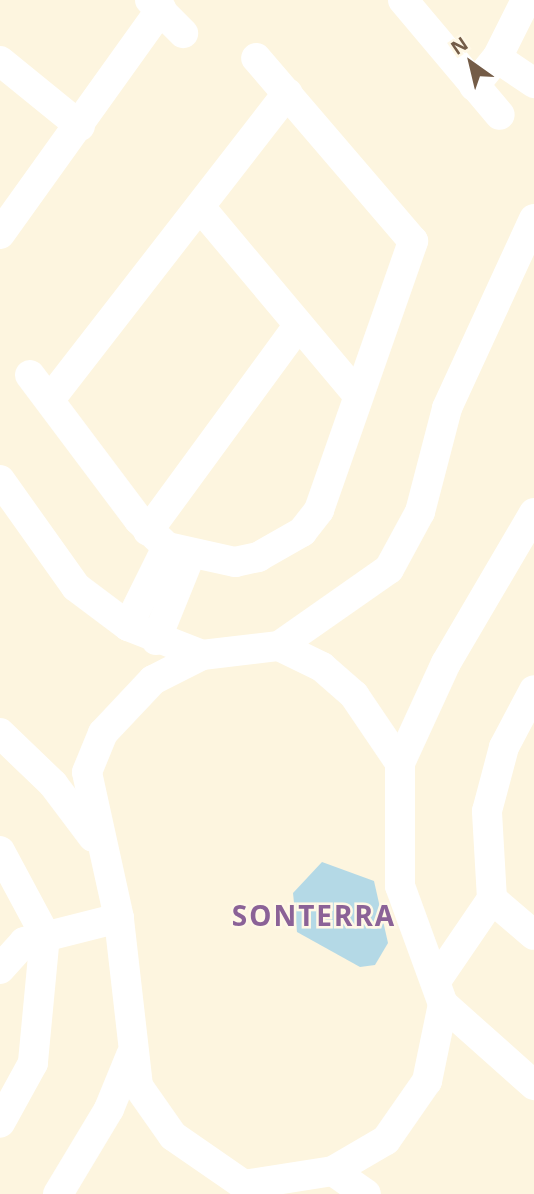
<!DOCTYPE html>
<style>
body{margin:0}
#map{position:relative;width:534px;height:1194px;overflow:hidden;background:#fdf5df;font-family:"Noto Sans",sans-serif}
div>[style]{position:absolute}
.water>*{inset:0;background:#b4d9e6}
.minor>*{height:30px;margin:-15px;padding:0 15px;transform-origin:15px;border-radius:15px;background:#fff}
span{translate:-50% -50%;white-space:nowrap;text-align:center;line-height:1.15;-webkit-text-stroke:5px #fff8e6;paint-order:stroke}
.district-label{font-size:28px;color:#8b6297;font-weight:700;letter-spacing:2px}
.north{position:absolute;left:436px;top:28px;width:70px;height:70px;-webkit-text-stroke:5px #fff8e6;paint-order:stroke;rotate:326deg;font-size:19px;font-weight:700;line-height:28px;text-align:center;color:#745c47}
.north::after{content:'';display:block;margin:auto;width:24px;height:32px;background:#745c47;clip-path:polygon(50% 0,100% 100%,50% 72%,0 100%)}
</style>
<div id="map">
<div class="water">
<div style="clip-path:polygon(322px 862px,374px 881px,388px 943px,375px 965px,360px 967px,297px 932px,293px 893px)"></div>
</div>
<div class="minor">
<div style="left:150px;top:0;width:47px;rotate:45deg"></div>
<div style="left:403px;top:0;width:150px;rotate:49.9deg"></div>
<div style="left:497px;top:58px;width:45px;rotate:34deg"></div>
<div style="left:0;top:61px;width:103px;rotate:39.1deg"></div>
<div style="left:474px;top:86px;width:36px;rotate:-51deg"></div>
<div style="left:497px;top:58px;width:65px;rotate:-63.4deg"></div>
<div style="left:200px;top:207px;width:244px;rotate:50deg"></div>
<div style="left:0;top:234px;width:277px;rotate:-54.4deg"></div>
<div style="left:30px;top:375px;width:181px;rotate:53.1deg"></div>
<div style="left:139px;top:520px;width:39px;rotate:44deg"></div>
<div style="left:167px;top:547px;width:70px;rotate:12.4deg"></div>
<div style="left:235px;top:562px;width:24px;rotate:-12deg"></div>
<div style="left:258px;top:557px;width:51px;rotate:-29.6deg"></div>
<div style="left:302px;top:532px;width:28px;rotate:-52deg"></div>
<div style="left:319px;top:510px;width:285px;rotate:-70.7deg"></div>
<div style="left:413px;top:241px;width:241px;rotate:-130.6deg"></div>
<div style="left:51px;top:398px;width:386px;rotate:-52.2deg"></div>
<div style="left:0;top:480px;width:131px;rotate:54.6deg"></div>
<div style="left:76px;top:587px;width:65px;rotate:36.9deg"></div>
<div style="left:128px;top:626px;width:79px;rotate:21.4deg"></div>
<div style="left:148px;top:531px;width:255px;rotate:-53.8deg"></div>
<div style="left:128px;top:626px;width:88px;rotate:-63.7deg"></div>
<div style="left:156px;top:640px;width:91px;rotate:-68deg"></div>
<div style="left:279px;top:646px;width:48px;rotate:26deg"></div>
<div style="left:322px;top:667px;width:43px;rotate:41.2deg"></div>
<div style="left:354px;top:695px;width:82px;rotate:55.9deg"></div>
<div style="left:400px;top:763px;width:123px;rotate:90deg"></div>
<div style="left:400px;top:886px;width:126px;rotate:70deg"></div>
<div style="left:443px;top:1004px;width:79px;rotate:101.7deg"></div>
<div style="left:427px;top:1081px;width:72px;rotate:124.8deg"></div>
<div style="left:386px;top:1140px;width:61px;rotate:149.7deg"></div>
<div style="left:333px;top:1171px;width:90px;rotate:171.1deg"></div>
<div style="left:244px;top:1185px;width:86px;rotate:-145.4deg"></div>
<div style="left:173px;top:1136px;width:61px;rotate:-125deg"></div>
<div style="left:138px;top:1086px;width:169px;rotate:-96.5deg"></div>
<div style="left:119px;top:918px;width:149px;rotate:-102.4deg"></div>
<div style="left:87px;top:772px;width:42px;rotate:-67.7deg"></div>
<div style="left:103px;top:733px;width:73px;rotate:-46.7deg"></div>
<div style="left:153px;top:680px;width:55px;rotate:-27deg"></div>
<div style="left:202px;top:655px;width:78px;rotate:-6.7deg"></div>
<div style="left:279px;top:646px;width:134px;rotate:-35deg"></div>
<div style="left:389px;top:569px;width:65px;rotate:-61.5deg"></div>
<div style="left:420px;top:512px;width:107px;rotate:-75.4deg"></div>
<div style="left:447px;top:408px;width:208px;rotate:-65.3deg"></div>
<div style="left:0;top:733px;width:74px;rotate:43.9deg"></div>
<div style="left:53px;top:784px;width:66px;rotate:53deg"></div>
<div style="left:400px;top:763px;width:110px;rotate:-65.3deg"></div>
<div style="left:446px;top:663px;width:174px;rotate:-59.6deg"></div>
<div style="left:0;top:851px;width:95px;rotate:61.8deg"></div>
<div style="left:45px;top:935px;width:129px;rotate:95.4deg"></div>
<div style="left:33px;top:1063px;width:68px;rotate:118.8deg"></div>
<div style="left:492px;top:899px;width:55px;rotate:40.6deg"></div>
<div style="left:0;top:969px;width:36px;rotate:-48deg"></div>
<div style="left:24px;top:942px;width:98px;rotate:-14.2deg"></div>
<div style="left:436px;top:981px;width:99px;rotate:-55.7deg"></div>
<div style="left:492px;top:899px;width:88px;rotate:-93.3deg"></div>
<div style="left:487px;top:811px;width:66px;rotate:-75.1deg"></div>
<div style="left:504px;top:747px;width:64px;rotate:-62.2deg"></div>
<div style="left:443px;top:1004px;width:122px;rotate:41.7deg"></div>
<div style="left:333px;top:1171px;width:40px;rotate:34.9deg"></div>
<div style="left:58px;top:1194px;width:99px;rotate:-59deg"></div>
<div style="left:109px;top:1109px;width:58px;rotate:-67.8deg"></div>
</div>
<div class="district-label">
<span style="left:314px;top:915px">SONTERRA</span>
</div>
<div class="north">N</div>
</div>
